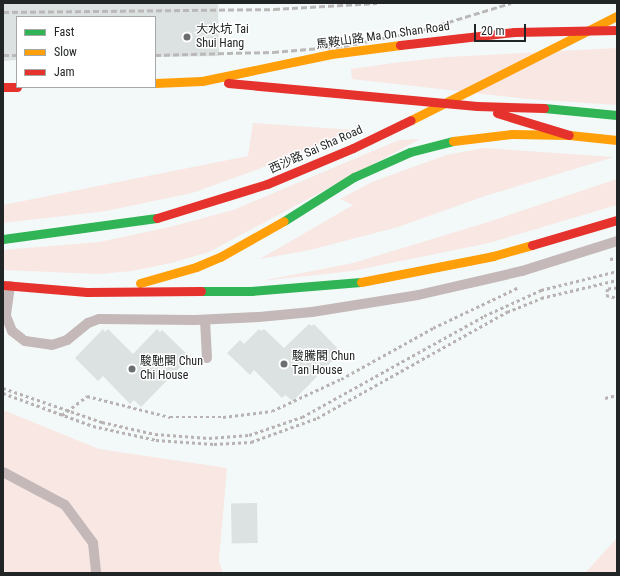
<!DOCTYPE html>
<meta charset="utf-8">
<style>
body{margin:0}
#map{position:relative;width:620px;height:576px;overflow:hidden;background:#f3f9f9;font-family:"Roboto Condensed","Noto Sans TC",sans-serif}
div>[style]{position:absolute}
.green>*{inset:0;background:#f8e7e3}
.building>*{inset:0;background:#dce1e1;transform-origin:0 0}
.path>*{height:2.5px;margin-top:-1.25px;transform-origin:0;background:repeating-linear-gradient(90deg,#b8b3b2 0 3px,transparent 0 6px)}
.lane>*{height:10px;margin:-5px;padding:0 5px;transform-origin:5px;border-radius:5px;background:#c4b9b8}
.fast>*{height:9px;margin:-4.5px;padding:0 4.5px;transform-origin:4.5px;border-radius:4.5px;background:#30b455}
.slow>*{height:9px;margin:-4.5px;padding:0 4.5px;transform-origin:4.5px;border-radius:4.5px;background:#ff9f0a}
.jam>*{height:9px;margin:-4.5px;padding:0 4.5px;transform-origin:4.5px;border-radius:4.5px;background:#e5322d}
.rail>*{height:3px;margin-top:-1.5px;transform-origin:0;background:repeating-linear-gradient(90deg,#bbb8b8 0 6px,transparent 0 9px)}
.dots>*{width:11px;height:11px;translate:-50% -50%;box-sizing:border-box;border:2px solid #fff;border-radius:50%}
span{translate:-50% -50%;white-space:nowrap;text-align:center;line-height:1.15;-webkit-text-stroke:3px #fff;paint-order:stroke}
.poi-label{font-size:12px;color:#222525}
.left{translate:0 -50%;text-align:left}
.street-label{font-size:12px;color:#222525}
.frame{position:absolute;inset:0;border:4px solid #222525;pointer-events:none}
.legend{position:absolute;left:16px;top:16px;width:140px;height:72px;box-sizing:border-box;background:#fff;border:1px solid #a7a8a8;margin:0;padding:5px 7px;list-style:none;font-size:12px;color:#222525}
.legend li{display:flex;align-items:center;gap:8px;height:20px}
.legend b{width:20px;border:1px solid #a7a8a8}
.scale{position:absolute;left:474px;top:24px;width:52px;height:18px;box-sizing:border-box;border:2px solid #222525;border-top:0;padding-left:5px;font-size:12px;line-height:14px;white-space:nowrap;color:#222525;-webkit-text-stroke:3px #fff;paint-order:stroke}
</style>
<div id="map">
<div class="green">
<div style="clip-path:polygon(617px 48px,617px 105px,527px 99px,352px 79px,351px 69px,393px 63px,447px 57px)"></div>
<div style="clip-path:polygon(253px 123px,354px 130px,256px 170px,192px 193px,106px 211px,3px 223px,3px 205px,248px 156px)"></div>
<div style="clip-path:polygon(420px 139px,209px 252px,171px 263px,132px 271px,99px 274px,3px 270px,3px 250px,99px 242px,170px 227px,233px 210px,399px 140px)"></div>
<div style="clip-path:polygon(484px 148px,614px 157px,485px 196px,398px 227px,310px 250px,260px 259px,353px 205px,340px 199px,372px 182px,446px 155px)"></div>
<div style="clip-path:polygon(617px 179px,617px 205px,489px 243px,352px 271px,261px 281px,353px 263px,485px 223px)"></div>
<div style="clip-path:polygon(3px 410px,99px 449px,227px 468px,219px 561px,223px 573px,3px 573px)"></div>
<div style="clip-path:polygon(617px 538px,617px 573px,585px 573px)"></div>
</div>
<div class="building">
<div style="clip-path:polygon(3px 3px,218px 3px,219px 56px,155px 57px,155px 17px,17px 17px,17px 60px,3px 61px)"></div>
<div style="clip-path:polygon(309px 324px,312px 326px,314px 324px,341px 352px,293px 401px,285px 395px,282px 398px,254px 370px,250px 375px,227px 353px,240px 340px,244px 344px,259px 329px,261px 331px,264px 329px,284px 348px)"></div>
<div style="clip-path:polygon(103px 329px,105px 332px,108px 329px,133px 354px,157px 329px,160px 332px,162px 330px,190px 357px,141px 407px,134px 400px,130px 404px,103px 376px,98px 381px,75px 358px)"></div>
<div style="left:257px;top:503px;width:40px;height:26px;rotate:89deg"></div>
</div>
<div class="path">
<div style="left:610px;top:259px;width:7px;rotate:-8deg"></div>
<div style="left:617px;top:288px;width:9px;rotate:174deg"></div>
<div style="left:608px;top:289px;width:6px;rotate:108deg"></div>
<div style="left:606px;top:295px;width:11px;rotate:15deg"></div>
<div style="left:3px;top:388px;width:105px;rotate:19deg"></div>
<div style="left:102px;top:422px;width:54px;rotate:12.8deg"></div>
<div style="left:155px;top:434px;width:54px;rotate:4.2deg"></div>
<div style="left:209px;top:438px;width:40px;rotate:-4.3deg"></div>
<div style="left:249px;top:435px;width:56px;rotate:-18.8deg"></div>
<div style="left:302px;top:417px;width:208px;rotate:-29deg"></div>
<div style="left:484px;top:316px;width:63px;rotate:-24.5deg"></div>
<div style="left:541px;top:290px;width:78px;rotate:-14deg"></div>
<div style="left:3px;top:393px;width:96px;rotate:20.1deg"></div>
<div style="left:93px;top:426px;width:65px;rotate:12.5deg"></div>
<div style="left:156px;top:440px;width:58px;rotate:3.9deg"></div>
<div style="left:214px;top:444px;width:37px;rotate:-3deg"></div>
<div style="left:251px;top:442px;width:70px;rotate:-20deg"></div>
<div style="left:317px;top:418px;width:218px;rotate:-29.2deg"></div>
<div style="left:507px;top:312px;width:37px;rotate:-22deg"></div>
<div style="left:541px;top:298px;width:78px;rotate:-13.3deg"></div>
<div style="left:605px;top:398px;width:12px;rotate:-14deg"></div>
<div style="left:62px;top:415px;width:31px;rotate:-37deg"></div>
<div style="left:87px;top:396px;width:86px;rotate:14.2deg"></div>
<div style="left:170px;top:417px;width:53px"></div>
<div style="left:223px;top:417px;width:49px;rotate:-7deg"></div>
<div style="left:272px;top:411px;width:76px;rotate:-24.9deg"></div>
<div style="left:341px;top:379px;width:105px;rotate:-29deg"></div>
<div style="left:433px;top:328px;width:95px;rotate:-25.5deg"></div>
</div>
<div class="lane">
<div style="left:10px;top:286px;width:30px;rotate:98deg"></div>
<div style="left:6px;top:316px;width:16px;rotate:68deg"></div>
<div style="left:12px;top:331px;width:16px;rotate:38deg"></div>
<div style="left:25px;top:341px;width:27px;rotate:8deg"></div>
<div style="left:52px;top:345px;width:16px;rotate:-18deg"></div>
<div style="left:67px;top:340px;width:27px;rotate:-39deg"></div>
<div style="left:88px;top:323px;width:12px;rotate:-20deg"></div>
<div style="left:99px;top:319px;width:96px;rotate:0.6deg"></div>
<div style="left:195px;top:320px;width:64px;rotate:-2.7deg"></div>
<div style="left:259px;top:317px;width:53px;rotate:-5.4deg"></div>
<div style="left:312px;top:312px;width:107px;rotate:-9.1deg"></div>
<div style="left:418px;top:295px;width:107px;rotate:-13deg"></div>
<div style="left:522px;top:271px;width:100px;rotate:-17.5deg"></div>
<div style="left:205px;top:320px;width:38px;rotate:87deg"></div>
<div style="left:3px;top:472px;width:70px;rotate:28deg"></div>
<div style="left:65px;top:505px;width:47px;rotate:53.6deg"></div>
<div style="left:93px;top:543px;width:30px;rotate:84deg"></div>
</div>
<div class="fast">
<div style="left:544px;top:108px;width:73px;rotate:5.5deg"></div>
<div style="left:284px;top:221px;width:83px;rotate:-32.2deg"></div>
<div style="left:354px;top:177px;width:61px;rotate:-24.1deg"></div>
<div style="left:410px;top:152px;width:44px;rotate:-14.3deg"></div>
<div style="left:3px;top:239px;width:155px;rotate:-7.8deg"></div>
<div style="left:201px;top:291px;width:50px"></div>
<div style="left:251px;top:291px;width:110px;rotate:-4.7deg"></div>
</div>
<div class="slow">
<div style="left:155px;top:83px;width:47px;rotate:-2.4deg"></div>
<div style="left:202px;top:81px;width:132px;rotate:-11.8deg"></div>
<div style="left:331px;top:54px;width:70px;rotate:-7.4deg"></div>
<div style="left:411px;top:120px;width:231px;rotate:-26.8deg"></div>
<div style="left:453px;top:141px;width:59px;rotate:-6.8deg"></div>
<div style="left:512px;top:134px;width:57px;rotate:1deg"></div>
<div style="left:569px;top:135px;width:48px;rotate:5.9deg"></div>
<div style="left:361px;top:282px;width:135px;rotate:-11.1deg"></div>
<div style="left:493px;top:256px;width:41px;rotate:-15.8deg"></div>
<div style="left:140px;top:283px;width:58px;rotate:-15.9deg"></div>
<div style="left:196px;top:267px;width:26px;rotate:-23deg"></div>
<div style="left:220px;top:257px;width:73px;rotate:-29.4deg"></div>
</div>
<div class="jam">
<div style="left:400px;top:45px;width:115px;rotate:-6.5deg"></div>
<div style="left:514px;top:32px;width:103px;rotate:-1.1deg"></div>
<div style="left:228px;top:83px;width:250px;rotate:5.3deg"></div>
<div style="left:477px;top:106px;width:67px;rotate:1.7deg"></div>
<div style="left:3px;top:87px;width:14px"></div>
<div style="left:497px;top:113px;width:75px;rotate:17deg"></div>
<div style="left:157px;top:218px;width:115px;rotate:-17.2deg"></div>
<div style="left:267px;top:184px;width:93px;rotate:-22.7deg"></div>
<div style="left:353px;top:148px;width:64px;rotate:-25.8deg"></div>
<div style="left:532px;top:245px;width:89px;rotate:-16.4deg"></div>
<div style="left:3px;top:285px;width:84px;rotate:4.8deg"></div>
<div style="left:87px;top:292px;width:114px;rotate:-0.5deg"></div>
</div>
<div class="rail">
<div style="left:3px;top:12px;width:271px;rotate:-0.6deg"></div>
<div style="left:274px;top:9px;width:103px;rotate:-3.3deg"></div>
<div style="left:3px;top:55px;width:14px"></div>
<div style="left:155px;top:55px;width:118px;rotate:-1.5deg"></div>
<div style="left:273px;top:52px;width:71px;rotate:-4.8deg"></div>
<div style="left:344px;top:46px;width:80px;rotate:-11.6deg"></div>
<div style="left:422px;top:30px;width:93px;rotate:-16.9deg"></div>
</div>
<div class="dots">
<div style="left:187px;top:37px;background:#6b6f6f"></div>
<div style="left:284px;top:364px;background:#6b6f6f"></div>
<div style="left:132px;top:369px;background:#6b6f6f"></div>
</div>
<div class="poi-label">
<span class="left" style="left:196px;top:37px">大水坑 Tai<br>Shui Hang</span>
<span class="left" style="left:292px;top:364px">駿騰閣 Chun<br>Tan House</span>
<span class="left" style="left:140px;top:369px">駿馳閣 Chun<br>Chi House</span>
</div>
<div class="street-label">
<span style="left:383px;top:36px;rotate:-8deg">馬鞍山路 Ma On Shan Road</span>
<span style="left:316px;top:150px;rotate:-24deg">西沙路 Sai Sha Road</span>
</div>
<div class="frame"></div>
<ul class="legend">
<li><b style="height:5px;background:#30b455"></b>Fast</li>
<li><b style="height:5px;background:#ff9f0a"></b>Slow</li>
<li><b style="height:5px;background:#e5322d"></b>Jam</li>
</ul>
<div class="scale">20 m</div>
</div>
